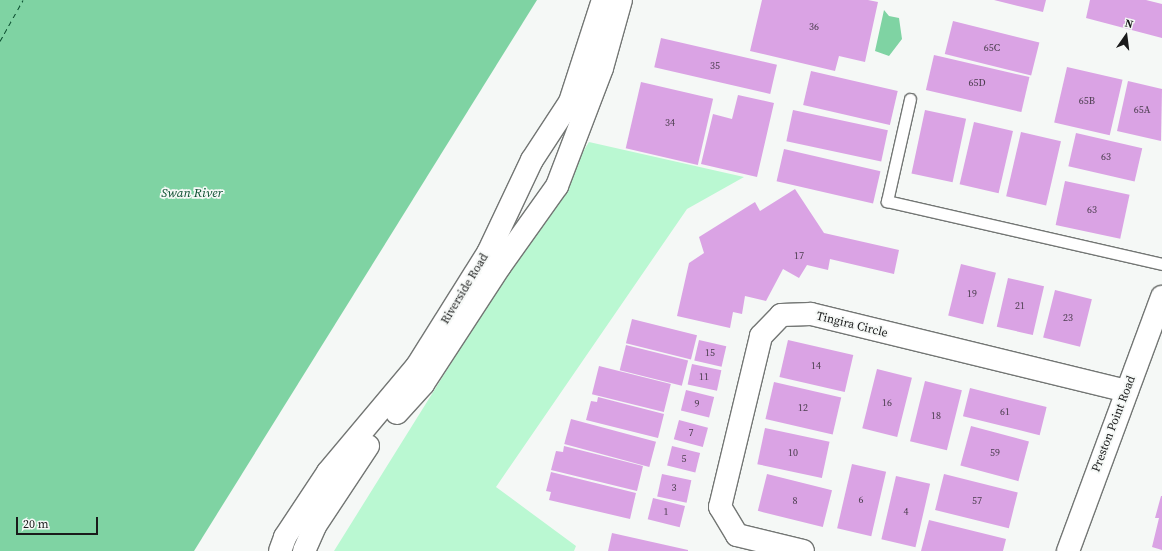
<!DOCTYPE html>
<style>
body{margin:0}
#map{position:relative;width:1162px;height:551px;overflow:hidden;background:#f5f8f6;font-family:"Source Serif 4",serif}
div>[style]{position:absolute}
.green>*{inset:0;background:#baf8d2}
.water>*{inset:0;background:#7fd3a3}
.ferry>*{height:1px;margin-top:-0.5px;transform-origin:0;background:repeating-linear-gradient(90deg,#094d2e 0 5px,transparent 0 9px)}
.building>*{inset:0;background:#daa3e4;transform-origin:0 0}
.roads{filter:drop-shadow(1px 0 #737674) drop-shadow(-1px 0 #737674) drop-shadow(0 1px #737674) drop-shadow(0 -1px #737674)}
.lane>*{height:11px;margin:-5.5px;padding:0 5.5px;transform-origin:5.5px;border-radius:5.5px;background:#fff}
.street>*{height:22px;margin:-11px;padding:0 11px;transform-origin:11px;border-radius:11px;background:#fff}
.secondary>*{height:22px;margin:-11px;padding:0 11px;transform-origin:11px;border-radius:11px;background:#fff}
span{translate:-50% -50%;white-space:nowrap;text-align:center;line-height:1.15;-webkit-text-stroke:3.5px #f5f8f6;paint-order:stroke}
.number-label{font-size:10px;color:#4a3d4d}
.number-label span{-webkit-text-stroke-width:0}
.street-label{font-size:12px;color:#1a1b1b}
.water-label{font-size:13px;color:#094d2e;font-style:italic}
.north{position:absolute;left:1106px;top:16px;width:40px;height:40px;-webkit-text-stroke:3px #f5f8f6;paint-order:stroke;rotate:14deg;font-size:11px;font-weight:700;line-height:16px;text-align:center;color:#1a1b1b}
.north::after{content:'';display:block;margin:auto;width:14px;height:18px;background:#1a1b1b;clip-path:polygon(50% 0,100% 100%,50% 72%,0 100%)}
.scale{position:absolute;left:16px;top:517px;width:82px;height:18px;box-sizing:border-box;border:2px solid #1a1b1b;border-top:0;padding-left:5px;font-size:12px;line-height:14px;white-space:nowrap;color:#1a1b1b;-webkit-text-stroke:3px #f5f8f6;paint-order:stroke}
</style>
<div id="map">
<div class="green">
<div style="clip-path:polygon(589px 142px,744px 177px,687px 209px,496px 487px,576px 546px,574px 551px,334px 551px)"></div>
</div>
<div class="water">
<div style="clip-path:polygon(0 0,537px 0,194px 551px,0 551px)"></div>
<div style="clip-path:polygon(884px 10px,889px 16px,899px 18px,902px 39px,889px 56px,875px 51px)"></div>
</div>
<div class="ferry">
<div style="left:0;top:41px;width:47px;rotate:-60.7deg"></div>
</div>
<div class="building">
<div style="clip-path:polygon(762px 0,868px 0,878px 2px,865px 62px,839px 56px,835px 71px,750px 51px)"></div>
<div style="clip-path:polygon(994px 0,1046px 0,1043px 12px)"></div>
<div style="clip-path:polygon(1090px 0,1146px 0,1162px 4px,1162px 38px,1086px 18px)"></div>
<div style="left:953px;top:21px;width:89px;height:34px;rotate:14deg"></div>
<div style="left:661px;top:38px;width:119px;height:30px;rotate:13deg"></div>
<div style="left:934px;top:55px;width:98px;height:36px;rotate:13deg"></div>
<div style="left:1067px;top:67px;width:57px;height:57px;rotate:13deg"></div>
<div style="left:811px;top:71px;width:89px;height:35px;rotate:13deg"></div>
<div style="clip-path:polygon(1128px 81px,1162px 89px,1161px 141px,1117px 131px)"></div>
<div style="left:641px;top:82px;width:74px;height:68px;rotate:13deg"></div>
<div style="clip-path:polygon(738px 95px,774px 103px,757px 177px,701px 164px,713px 114px,732px 119px)"></div>
<div style="left:793px;top:110px;width:97px;height:32px;rotate:12deg"></div>
<div style="left:925px;top:110px;width:42px;height:65px;rotate:12deg"></div>
<div style="left:974px;top:122px;width:40px;height:64px;rotate:13deg"></div>
<div style="left:1021px;top:132px;width:41px;height:66px;rotate:13deg"></div>
<div style="left:1076px;top:133px;width:68px;height:34px;rotate:13deg"></div>
<div style="left:784px;top:149px;width:99px;height:33px;rotate:13deg"></div>
<div style="left:1065px;top:181px;width:66px;height:45px;rotate:12deg"></div>
<div style="clip-path:polygon(795px 189px,824px 233px,899px 250px,894px 274px,830px 259px,828px 270px,807px 265px,799px 278px,783px 269px,766px 301px,745px 296px,742px 314px,733px 312px,730px 328px,677px 316px,689px 263px,704px 253px,699px 237px,755px 202px,760px 211px)"></div>
<div style="left:961px;top:264px;width:36px;height:53px;rotate:14deg"></div>
<div style="left:1008px;top:278px;width:37px;height:50px;rotate:13deg"></div>
<div style="left:1055px;top:290px;width:38px;height:49px;rotate:14deg"></div>
<div style="left:632px;top:319px;width:67px;height:25px;rotate:14deg"></div>
<div style="left:699px;top:340px;width:28px;height:21px;rotate:13deg"></div>
<div style="left:788px;top:340px;width:67px;height:38px;rotate:13deg"></div>
<div style="left:626px;top:345px;width:64px;height:26px;rotate:14deg"></div>
<div style="left:692px;top:364px;width:30px;height:21px;rotate:12deg"></div>
<div style="left:599px;top:366px;width:74px;height:29px;rotate:14deg"></div>
<div style="left:877px;top:369px;width:36px;height:61px;rotate:14deg"></div>
<div style="left:925px;top:381px;width:38px;height:62px;rotate:14deg"></div>
<div style="left:774px;top:382px;width:69px;height:38px;rotate:13deg"></div>
<div style="left:970px;top:388px;width:79px;height:29px;rotate:14deg"></div>
<div style="left:686px;top:390px;width:29px;height:21px;rotate:14deg"></div>
<div style="clip-path:polygon(598px 397px,664px 414px,658px 438px,586px 420px,591px 401px,597px 402px)"></div>
<div style="left:571px;top:419px;width:88px;height:26px;rotate:15deg"></div>
<div style="left:679px;top:420px;width:30px;height:20px;rotate:15deg"></div>
<div style="left:971px;top:426px;width:60px;height:41px;rotate:15deg"></div>
<div style="left:765px;top:428px;width:66px;height:37px;rotate:12deg"></div>
<div style="clip-path:polygon(564px 446px,643px 466px,637px 491px,551px 470px,556px 451px,563px 452px)"></div>
<div style="left:672px;top:446px;width:29px;height:20px;rotate:14deg"></div>
<div style="left:852px;top:464px;width:35px;height:66px;rotate:13deg"></div>
<div style="clip-path:polygon(551px 472px,636px 493px,630px 519px,549px 500px,551px 492px,546px 491px)"></div>
<div style="left:662px;top:474px;width:30px;height:23px;rotate:12deg"></div>
<div style="left:767px;top:474px;width:67px;height:38px;rotate:14deg"></div>
<div style="left:944px;top:474px;width:76px;height:37px;rotate:14deg"></div>
<div style="left:896px;top:476px;width:35px;height:65px;rotate:13deg"></div>
<div style="clip-path:polygon(1161px 496px,1162px 496px,1162px 550px,1152px 547px,1159px 518px,1155px 518px)"></div>
<div style="left:653px;top:498px;width:33px;height:22px;rotate:14deg"></div>
<div style="clip-path:polygon(929px 520px,1006px 539px,1003px 551px,921px 551px)"></div>
<div style="clip-path:polygon(612px 533px,688px 550px,688px 551px,608px 551px)"></div>
</div>
<div class="roads">
<div class="lane">
<div style="left:910px;top:99px;width:105px;rotate:102.7deg"></div>
<div style="left:887px;top:201px;width:282px;rotate:12.9deg"></div>
</div>
<div class="street">
<div style="left:803px;top:551px;width:68px;rotate:-166.4deg"></div>
<div style="left:737px;top:535px;width:33px;rotate:-121deg"></div>
<div style="left:720px;top:507px;width:176px;rotate:-76.5deg"></div>
<div style="left:761px;top:336px;width:29px;rotate:-46deg"></div>
<div style="left:781px;top:315px;width:30px;rotate:-2deg"></div>
<div style="left:811px;top:314px;width:325px;rotate:13.7deg"></div>
</div>
<div class="secondary">
<div style="left:397px;top:413px;width:39px;rotate:-48deg"></div>
<div style="left:423px;top:384px;width:141px;rotate:-56.9deg"></div>
<div style="left:500px;top:266px;width:98px;rotate:-54.5deg"></div>
<div style="left:557px;top:186px;width:126px;rotate:-69.1deg"></div>
<div style="left:602px;top:68px;width:71px;rotate:-74.4deg"></div>
<div style="left:280px;top:551px;width:15px;rotate:-70deg"></div>
<div style="left:285px;top:537px;width:78px;rotate:-56.5deg"></div>
<div style="left:328px;top:472px;width:138px;rotate:-50deg"></div>
<div style="left:417px;top:366px;width:133px;rotate:-57.9deg"></div>
<div style="left:488px;top:253px;width:103px;rotate:-64.7deg"></div>
<div style="left:532px;top:160px;width:69px;rotate:-56.8deg"></div>
<div style="left:570px;top:102px;width:107px;rotate:-72.1deg"></div>
<div style="left:304px;top:551px;width:27px;rotate:-66deg"></div>
<div style="left:315px;top:526px;width:96px;rotate:-56.5deg"></div>
<div style="left:1068px;top:551px;width:271px;rotate:-69.7deg"></div>
</div>
</div>
<div class="number-label">
<span style="left:814px;top:27px">36</span>
<span style="left:992px;top:48px">65C</span>
<span style="left:715px;top:66px">35</span>
<span style="left:977px;top:83px">65D</span>
<span style="left:1087px;top:101px">65B</span>
<span style="left:1142px;top:110px">65A</span>
<span style="left:670px;top:123px">34</span>
<span style="left:1106px;top:157px">63</span>
<span style="left:1092px;top:210px">63</span>
<span style="left:799px;top:256px">17</span>
<span style="left:972px;top:294px">19</span>
<span style="left:1020px;top:306px">21</span>
<span style="left:1068px;top:318px">23</span>
<span style="left:710px;top:353px">15</span>
<span style="left:816px;top:366px">14</span>
<span style="left:704px;top:377px">11</span>
<span style="left:887px;top:403px">16</span>
<span style="left:697px;top:404px">9</span>
<span style="left:803px;top:408px">12</span>
<span style="left:1005px;top:412px">61</span>
<span style="left:936px;top:416px">18</span>
<span style="left:691px;top:433px">7</span>
<span style="left:793px;top:453px">10</span>
<span style="left:995px;top:453px">59</span>
<span style="left:684px;top:459px">5</span>
<span style="left:674px;top:488px">3</span>
<span style="left:861px;top:500px">6</span>
<span style="left:795px;top:501px">8</span>
<span style="left:977px;top:501px">57</span>
<span style="left:666px;top:512px">1</span>
<span style="left:906px;top:512px">4</span>
</div>
<div class="street-label">
<span style="left:465px;top:289px;rotate:-59deg">Riverside Road</span>
<span style="left:852px;top:325px;rotate:14deg">Tingira Circle</span>
<span style="left:1114px;top:424px;rotate:-69deg">Preston Point Road</span>
</div>
<div class="water-label">
<span style="left:192px;top:193px">Swan River</span>
</div>
<div class="north">N</div>
<div class="scale">20 m</div>
</div>
